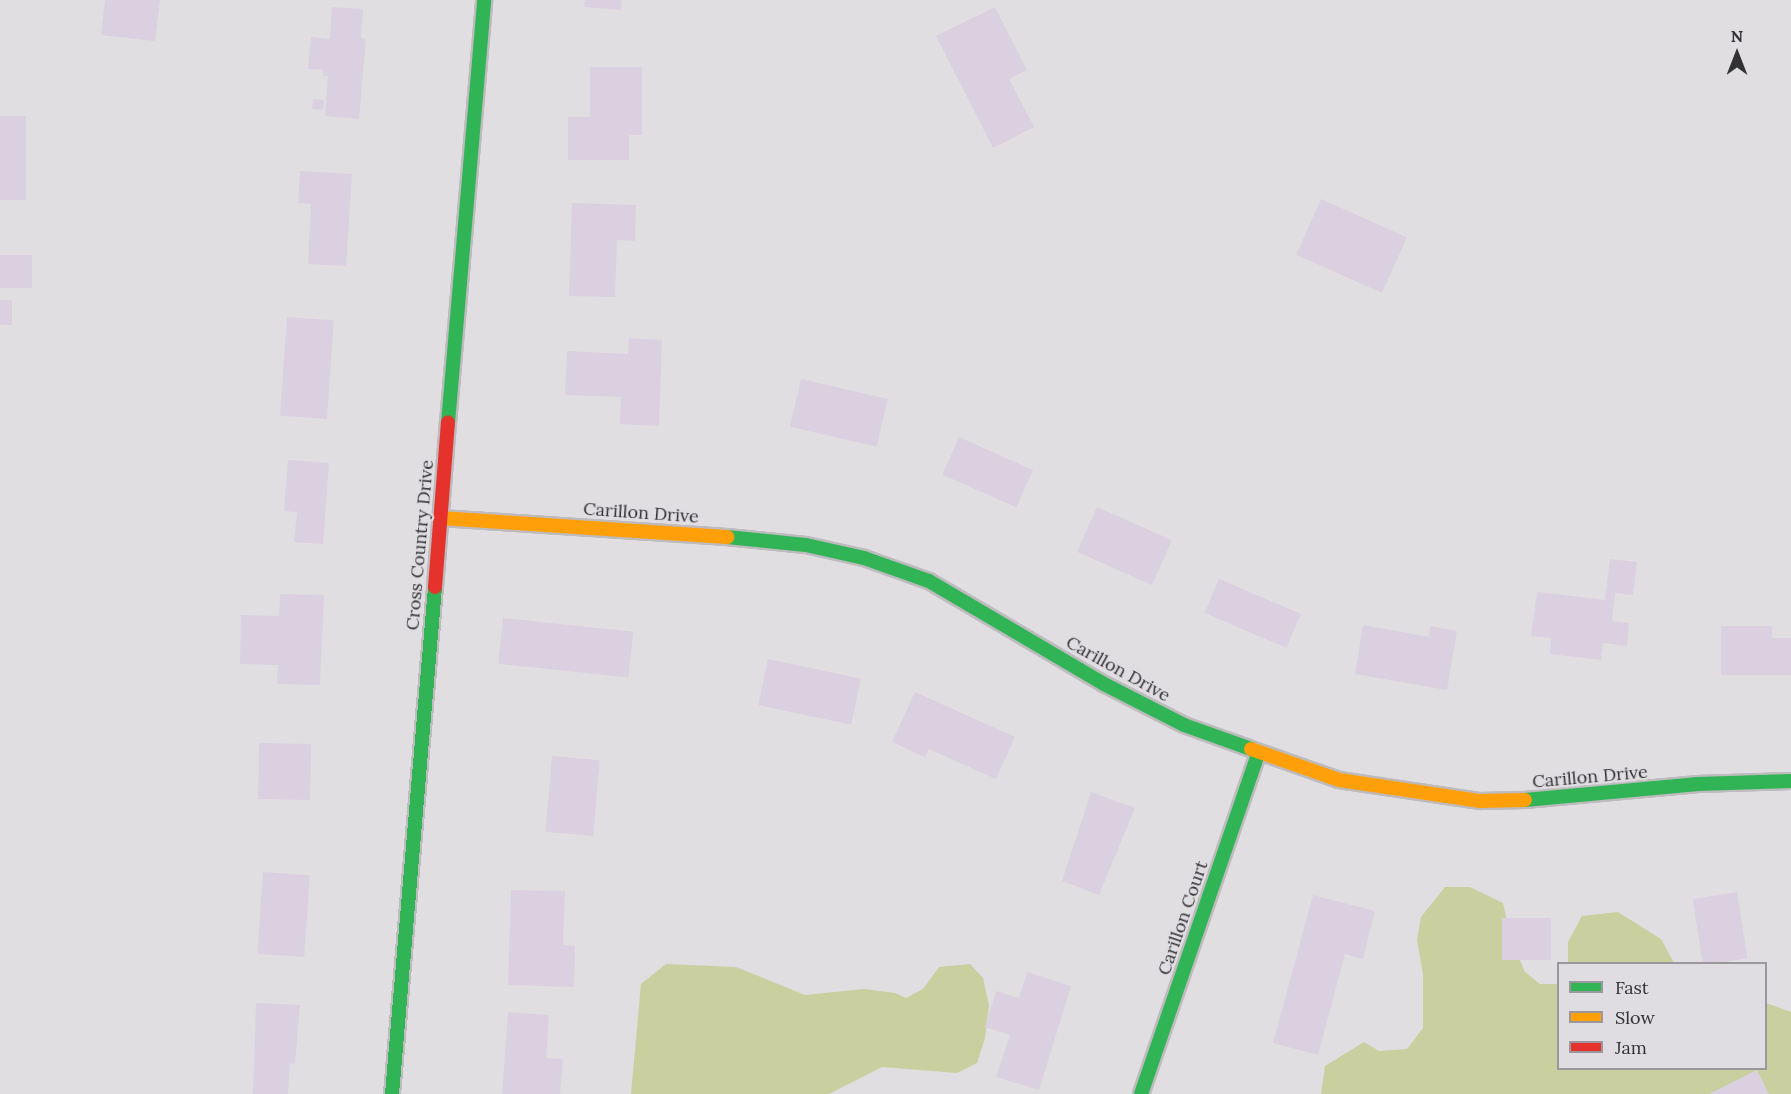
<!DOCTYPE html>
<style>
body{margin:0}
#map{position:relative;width:1791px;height:1094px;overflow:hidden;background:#e0dee1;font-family:Lora,serif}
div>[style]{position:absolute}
.green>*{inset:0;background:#c9cf9f}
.building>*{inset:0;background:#dbd0e0;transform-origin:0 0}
.roads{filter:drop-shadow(2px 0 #bdbbbe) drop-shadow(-2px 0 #bdbbbe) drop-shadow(0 2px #bdbbbe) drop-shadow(0 -2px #bdbbbe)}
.fast>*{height:14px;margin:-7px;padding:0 7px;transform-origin:7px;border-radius:7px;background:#30b455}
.slow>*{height:14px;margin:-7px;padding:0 7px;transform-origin:7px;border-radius:7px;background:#ff9f0a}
.jam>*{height:14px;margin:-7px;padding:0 7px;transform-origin:7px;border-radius:7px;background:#e5322d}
span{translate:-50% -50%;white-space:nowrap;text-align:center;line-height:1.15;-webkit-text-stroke:4.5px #e0dde2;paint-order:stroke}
.street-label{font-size:18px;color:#323133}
.legend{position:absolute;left:1557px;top:962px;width:210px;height:108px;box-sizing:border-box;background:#e0dde2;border:2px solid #9a989c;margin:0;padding:8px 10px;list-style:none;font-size:18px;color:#323133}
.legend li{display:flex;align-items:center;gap:12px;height:30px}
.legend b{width:30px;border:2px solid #9a989c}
.north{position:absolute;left:1707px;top:24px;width:60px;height:60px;-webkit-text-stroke:4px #e0dde2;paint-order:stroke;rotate:0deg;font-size:16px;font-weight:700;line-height:24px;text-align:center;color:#323133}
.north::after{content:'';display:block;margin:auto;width:21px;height:27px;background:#323133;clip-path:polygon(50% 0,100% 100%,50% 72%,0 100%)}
</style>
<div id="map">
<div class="green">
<div style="clip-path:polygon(1445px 887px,1470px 887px,1503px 903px,1511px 940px,1525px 972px,1540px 984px,1558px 984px,1558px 1068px,1766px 1068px,1766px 1003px,1791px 1012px,1791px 1094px,1321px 1094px,1325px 1066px,1364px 1042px,1379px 1051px,1407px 1049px,1423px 1028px,1423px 974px,1417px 940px,1421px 917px)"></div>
<div style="clip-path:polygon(1618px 912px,1661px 939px,1674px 963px,1568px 963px,1568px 942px,1582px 916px)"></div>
<div style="clip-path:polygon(666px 964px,736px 967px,805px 995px,864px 989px,895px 993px,906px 998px,923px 989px,939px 967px,970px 964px,983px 978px,989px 1005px,985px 1038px,977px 1063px,957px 1073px,882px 1067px,829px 1094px,631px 1094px,641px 984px)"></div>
</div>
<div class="building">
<div style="clip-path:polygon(105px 0,160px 0,155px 41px,101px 35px)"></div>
<div style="clip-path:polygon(585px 0,622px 0,621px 10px,584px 7px)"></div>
<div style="clip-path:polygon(332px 7px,363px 9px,361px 38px,366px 39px,359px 119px,325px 116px,328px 76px,323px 76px,323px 70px,308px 69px,311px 37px,330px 39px)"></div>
<div style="clip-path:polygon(995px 7px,1027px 70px,1009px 79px,1034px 127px,993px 148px,936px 36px)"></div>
<div style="clip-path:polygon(590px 67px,642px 67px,642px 135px,629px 135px,629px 160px,568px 160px,568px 117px,590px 117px)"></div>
<div style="left:313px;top:99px;width:11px;height:10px;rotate:5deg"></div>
<div style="left:0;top:116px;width:26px;height:84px"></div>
<div style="clip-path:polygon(300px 171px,352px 174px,346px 266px,308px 264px,311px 204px,298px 203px)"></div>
<div style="left:1321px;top:199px;width:94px;height:61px;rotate:24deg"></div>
<div style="clip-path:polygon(572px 203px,636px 205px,635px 241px,617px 240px,615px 297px,569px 296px)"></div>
<div style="left:0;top:255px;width:32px;height:33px"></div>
<div style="left:0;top:300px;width:12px;height:25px"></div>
<div style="left:287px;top:317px;width:47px;height:99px;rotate:4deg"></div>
<div style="clip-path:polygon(629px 338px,662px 340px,659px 426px,620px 424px,621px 397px,565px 395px,567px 351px,628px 354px)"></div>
<div style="left:801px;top:379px;width:89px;height:49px;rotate:13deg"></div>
<div style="left:959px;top:437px;width:81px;height:41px;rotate:24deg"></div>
<div style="clip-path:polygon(288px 460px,329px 463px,323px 544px,294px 542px,297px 512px,284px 511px)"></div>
<div style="left:1097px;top:507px;width:82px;height:49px;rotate:24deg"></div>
<div style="clip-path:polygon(1610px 559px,1637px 562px,1633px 595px,1615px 593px,1612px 621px,1629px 623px,1627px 646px,1603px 643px,1601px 660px,1550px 654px,1551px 638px,1531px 636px,1537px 592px,1605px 600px)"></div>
<div style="left:1219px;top:579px;width:89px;height:37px;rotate:23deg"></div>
<div style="clip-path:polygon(280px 594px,324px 595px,320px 685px,277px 684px,278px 665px,240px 664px,241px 615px,279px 616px)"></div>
<div style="left:503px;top:618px;width:131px;height:46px;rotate:6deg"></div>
<div style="clip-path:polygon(1363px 625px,1429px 637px,1430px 626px,1457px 631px,1447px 690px,1355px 674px)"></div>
<div style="clip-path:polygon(1721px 626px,1772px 626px,1772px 638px,1791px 638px,1791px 675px,1721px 675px)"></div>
<div style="left:768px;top:659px;width:95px;height:47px;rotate:12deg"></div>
<div style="clip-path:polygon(915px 692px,1015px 737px,996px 779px,929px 749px,925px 757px,892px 742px)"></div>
<div style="left:259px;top:743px;width:52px;height:56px;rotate:1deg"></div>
<div style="left:552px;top:756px;width:48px;height:76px;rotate:5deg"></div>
<div style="clip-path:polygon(1091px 792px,1135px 808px,1099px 895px,1062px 881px)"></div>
<div style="left:263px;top:872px;width:47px;height:82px;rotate:4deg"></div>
<div style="clip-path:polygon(511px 890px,565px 891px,563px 945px,575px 946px,574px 987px,508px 985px)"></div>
<div style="left:1737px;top:892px;width:67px;height:45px;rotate:81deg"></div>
<div style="clip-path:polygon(1313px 895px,1375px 911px,1363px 959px,1345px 954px,1318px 1055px,1273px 1043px)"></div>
<div style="left:1502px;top:918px;width:49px;height:42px"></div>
<div style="clip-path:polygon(1027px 972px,1071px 986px,1039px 1090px,996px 1077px,1010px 1035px,985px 1027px,996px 991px,1019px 998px)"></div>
<div style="clip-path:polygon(256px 1003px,300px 1005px,295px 1064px,290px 1063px,288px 1094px,253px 1094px)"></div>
<div style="clip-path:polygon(508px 1012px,549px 1015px,546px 1058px,563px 1059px,560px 1094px,502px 1094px)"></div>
<div style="clip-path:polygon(1757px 1070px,1769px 1094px,1709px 1094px)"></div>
</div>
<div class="roads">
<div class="fast">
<div style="left:448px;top:423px;width:425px;rotate:-85.1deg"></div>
<div style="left:727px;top:537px;width:79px;rotate:5.8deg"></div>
<div style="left:806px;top:545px;width:59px;rotate:12.6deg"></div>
<div style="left:864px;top:558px;width:69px;rotate:19.5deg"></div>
<div style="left:929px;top:581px;width:203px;rotate:30.5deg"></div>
<div style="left:1104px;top:684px;width:90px;rotate:27.1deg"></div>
<div style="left:1184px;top:725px;width:71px;rotate:19.7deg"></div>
<div style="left:1525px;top:800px;width:174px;rotate:-5.3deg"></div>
<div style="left:1698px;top:784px;width:93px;rotate:-1.8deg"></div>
<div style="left:392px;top:1094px;width:509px;rotate:-85.15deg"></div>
<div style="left:1141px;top:1094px;width:360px;rotate:-71deg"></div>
</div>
<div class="slow">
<div style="left:440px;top:518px;width:288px;rotate:3.8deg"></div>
<div style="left:1251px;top:749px;width:93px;rotate:19.4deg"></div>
<div style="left:1339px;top:780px;width:143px;rotate:8.5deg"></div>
<div style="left:1480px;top:801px;width:45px;rotate:-1.3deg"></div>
</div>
<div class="jam">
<div style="left:435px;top:587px;width:165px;rotate:-85.5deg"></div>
</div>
</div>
<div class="street-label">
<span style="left:641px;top:513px;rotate:4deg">Carillon Drive</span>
<span style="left:420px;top:545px;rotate:-85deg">Cross Country Drive</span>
<span style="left:1118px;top:669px;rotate:29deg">Carillon Drive</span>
<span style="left:1590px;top:777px;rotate:-5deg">Carillon Drive</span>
<span style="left:1183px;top:918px;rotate:-71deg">Carillon Court</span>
</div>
<ul class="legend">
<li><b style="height:8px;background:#30b455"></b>Fast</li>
<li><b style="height:8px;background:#ff9f0a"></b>Slow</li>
<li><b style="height:8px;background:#e5322d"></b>Jam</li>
</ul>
<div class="north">N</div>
</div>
